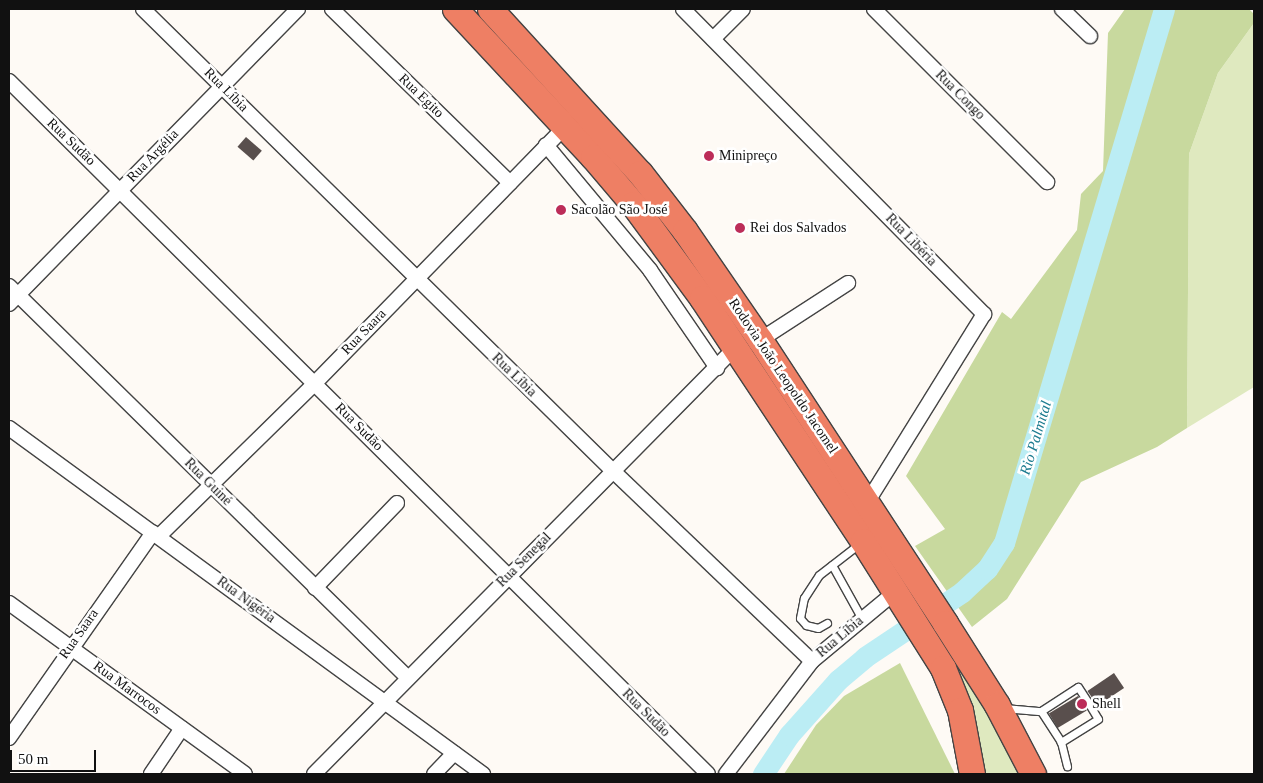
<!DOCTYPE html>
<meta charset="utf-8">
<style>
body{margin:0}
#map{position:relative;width:1263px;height:783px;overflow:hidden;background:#fefaf5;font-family:"Times New Roman",serif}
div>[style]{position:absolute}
.green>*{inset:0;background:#dfe9bf}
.forest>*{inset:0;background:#c8d99e}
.river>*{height:21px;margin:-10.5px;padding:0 10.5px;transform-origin:10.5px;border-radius:10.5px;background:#bbedf4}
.building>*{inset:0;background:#594f4d;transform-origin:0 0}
.roads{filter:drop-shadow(1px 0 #444) drop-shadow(-1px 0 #444) drop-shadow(0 1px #444) drop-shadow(0 -1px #444)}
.lane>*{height:7px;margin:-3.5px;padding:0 3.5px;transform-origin:3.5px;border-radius:3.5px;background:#fff}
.street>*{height:14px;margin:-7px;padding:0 7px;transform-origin:7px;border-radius:7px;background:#fff}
.highway>*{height:25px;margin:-12.5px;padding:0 12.5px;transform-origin:12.5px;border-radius:12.5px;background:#ee7f64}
.dots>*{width:14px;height:14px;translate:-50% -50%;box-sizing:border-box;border:2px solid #fff;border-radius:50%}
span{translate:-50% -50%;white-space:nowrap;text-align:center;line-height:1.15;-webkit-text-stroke:5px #fff;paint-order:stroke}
.street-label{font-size:14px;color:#111}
.poi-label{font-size:14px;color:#111}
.left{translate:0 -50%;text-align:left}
.water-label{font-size:15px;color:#1d7c90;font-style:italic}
.frame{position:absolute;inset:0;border:10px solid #111;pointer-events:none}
.scale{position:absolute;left:10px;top:750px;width:86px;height:22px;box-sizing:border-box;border:2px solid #111;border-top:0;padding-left:6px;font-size:15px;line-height:18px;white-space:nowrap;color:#111;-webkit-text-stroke:4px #fff;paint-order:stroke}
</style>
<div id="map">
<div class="green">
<div style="clip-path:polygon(1254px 23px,1254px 387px,1187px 428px,1189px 154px,1218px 73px)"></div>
<div style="clip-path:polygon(958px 665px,997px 730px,1019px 774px,982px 774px,969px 701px)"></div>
</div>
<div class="forest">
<div style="clip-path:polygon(1125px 9px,1249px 9px,1254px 14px,1254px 23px,1218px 73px,1189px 154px,1187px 428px,1157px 447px,1081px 482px,1007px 599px,972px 627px,915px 546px,945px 529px,906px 476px,1002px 312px,1011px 319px,1077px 230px,1081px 194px,1103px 171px,1108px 33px)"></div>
<div style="clip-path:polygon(900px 663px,955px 774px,784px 774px,816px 725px,844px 696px)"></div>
</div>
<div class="river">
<div style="left:763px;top:774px;width:47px;rotate:-56.3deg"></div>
<div style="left:789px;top:735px;width:74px;rotate:-48.3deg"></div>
<div style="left:838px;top:680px;width:35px;rotate:-40deg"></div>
<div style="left:865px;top:657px;width:117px;rotate:-33.8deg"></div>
<div style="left:962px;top:592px;width:34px;rotate:-43deg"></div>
<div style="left:987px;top:569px;width:31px;rotate:-57deg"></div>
<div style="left:1004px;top:543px;width:557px;rotate:-73.32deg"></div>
</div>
<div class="building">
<div style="left:246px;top:137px;width:21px;height:13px;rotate:41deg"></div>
<div style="left:1114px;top:673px;width:18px;height:32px;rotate:56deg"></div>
<div style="left:1078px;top:696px;width:17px;height:34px;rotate:59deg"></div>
</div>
<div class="roads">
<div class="lane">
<div style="left:832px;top:565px;width:62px;rotate:60.9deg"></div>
<div style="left:827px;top:623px;width:10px;rotate:151deg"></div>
<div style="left:818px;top:628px;width:12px;rotate:-166deg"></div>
<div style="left:806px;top:625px;width:9px;rotate:-131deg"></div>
<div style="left:800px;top:618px;width:20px;rotate:-79deg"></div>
<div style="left:804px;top:598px;width:27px;rotate:-57deg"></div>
<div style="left:819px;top:575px;width:51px;rotate:-37.8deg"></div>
<div style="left:1004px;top:708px;width:37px;rotate:5deg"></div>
<div style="left:1041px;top:711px;width:37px;rotate:57deg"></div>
<div style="left:1061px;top:742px;width:25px;rotate:76deg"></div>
<div style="left:1041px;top:711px;width:44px;rotate:-33deg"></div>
<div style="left:1078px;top:687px;width:20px;rotate:57deg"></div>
<div style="left:1089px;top:704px;width:17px;rotate:59deg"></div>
<div style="left:1098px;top:719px;width:44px;rotate:148.1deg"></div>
</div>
<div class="street">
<div style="left:143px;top:9px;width:659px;rotate:44.51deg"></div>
<div style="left:613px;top:471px;width:275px;rotate:43.7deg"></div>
<div style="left:332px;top:9px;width:249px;rotate:44.3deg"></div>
<div style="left:683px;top:9px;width:429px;rotate:45.4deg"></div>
<div style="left:984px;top:314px;width:222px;rotate:121.8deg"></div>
<div style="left:874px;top:9px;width:245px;rotate:45deg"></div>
<div style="left:1062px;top:9px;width:39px;rotate:44deg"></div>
<div style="left:713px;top:39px;width:42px;rotate:-45deg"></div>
<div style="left:9px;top:81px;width:984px;rotate:44.75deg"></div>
<div style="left:546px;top:145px;width:163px;rotate:50.2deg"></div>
<div style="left:650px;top:270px;width:119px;rotate:55.6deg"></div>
<div style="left:9px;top:286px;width:559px;rotate:44.49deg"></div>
<div style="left:9px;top:304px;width:413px;rotate:-45.6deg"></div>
<div style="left:760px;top:340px;width:105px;rotate:-32.9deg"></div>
<div style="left:9px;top:428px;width:587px;rotate:36.13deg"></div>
<div style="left:159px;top:536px;width:219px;rotate:-44.4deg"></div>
<div style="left:315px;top:383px;width:359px;rotate:-45.7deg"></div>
<div style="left:315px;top:588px;width:118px;rotate:-46deg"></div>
<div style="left:9px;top:603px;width:291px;rotate:35.9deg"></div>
<div style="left:9px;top:738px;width:251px;rotate:-55deg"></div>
<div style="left:151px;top:774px;width:55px;rotate:-56deg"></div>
<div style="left:314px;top:774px;width:599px;rotate:-45.34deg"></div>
<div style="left:434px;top:774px;width:29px;rotate:-46deg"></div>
<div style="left:726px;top:774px;width:142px;rotate:-52.7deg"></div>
<div style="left:812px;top:661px;width:108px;rotate:-39.7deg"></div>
</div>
<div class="highway">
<div style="left:455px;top:9px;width:202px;rotate:47deg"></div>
<div style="left:593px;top:157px;width:62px;rotate:49.6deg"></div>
<div style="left:633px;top:204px;width:117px;rotate:53.7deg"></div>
<div style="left:702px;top:298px;width:291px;rotate:56.5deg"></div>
<div style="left:863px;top:541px;width:150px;rotate:57.8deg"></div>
<div style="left:943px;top:668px;width:45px;rotate:68deg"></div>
<div style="left:960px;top:710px;width:65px;rotate:79.4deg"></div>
<div style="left:490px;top:9px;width:222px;rotate:47.6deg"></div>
<div style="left:640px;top:173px;width:73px;rotate:52.2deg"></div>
<div style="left:685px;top:231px;width:132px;rotate:55.5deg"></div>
<div style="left:760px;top:340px;width:338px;rotate:56.8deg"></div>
<div style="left:945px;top:623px;width:97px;rotate:57.6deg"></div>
<div style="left:997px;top:705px;width:78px;rotate:62.4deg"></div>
</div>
</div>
<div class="dots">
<div style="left:709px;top:156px;background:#bc2d59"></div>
<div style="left:561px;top:210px;background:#bc2d59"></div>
<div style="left:740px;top:228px;background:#bc2d59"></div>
<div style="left:1082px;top:704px;background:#bc2d59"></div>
</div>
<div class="street-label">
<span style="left:226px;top:90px;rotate:45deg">Rua Líbia</span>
<span style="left:960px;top:95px;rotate:45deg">Rua Congo</span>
<span style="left:421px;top:96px;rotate:44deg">Rua Egito</span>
<span style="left:71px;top:142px;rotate:44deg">Rua Sudão</span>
<span style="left:153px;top:156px;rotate:-46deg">Rua Argélia</span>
<span style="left:911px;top:240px;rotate:46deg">Rua Libéria</span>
<span style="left:364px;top:332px;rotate:-46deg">Rua Saara</span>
<span style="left:514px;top:375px;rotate:44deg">Rua Líbia</span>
<span style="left:783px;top:376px;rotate:56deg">Rodovia João Leopoldo Jacomel</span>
<span style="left:359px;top:427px;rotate:45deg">Rua Sudão</span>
<span style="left:208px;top:482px;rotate:45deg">Rua Guiné</span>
<span style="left:524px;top:560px;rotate:-45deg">Rua Senegal</span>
<span style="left:246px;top:600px;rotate:36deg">Rua Nigéria</span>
<span style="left:79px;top:634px;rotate:-55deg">Rua Saara</span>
<span style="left:840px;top:637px;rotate:-40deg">Rua Líbia</span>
<span style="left:127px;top:688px;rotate:36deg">Rua Marrocos</span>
<span style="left:646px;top:713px;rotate:45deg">Rua Sudão</span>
</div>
<div class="poi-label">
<span class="left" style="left:719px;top:156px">Minipreço</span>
<span class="left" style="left:571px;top:210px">Sacolão São José</span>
<span class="left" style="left:750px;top:228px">Rei dos Salvados</span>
<span class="left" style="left:1092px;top:704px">Shell</span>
</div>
<div class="water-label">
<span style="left:1036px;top:438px;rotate:-73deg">Rio Palmital</span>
</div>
<div class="frame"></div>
<div class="scale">50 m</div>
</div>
